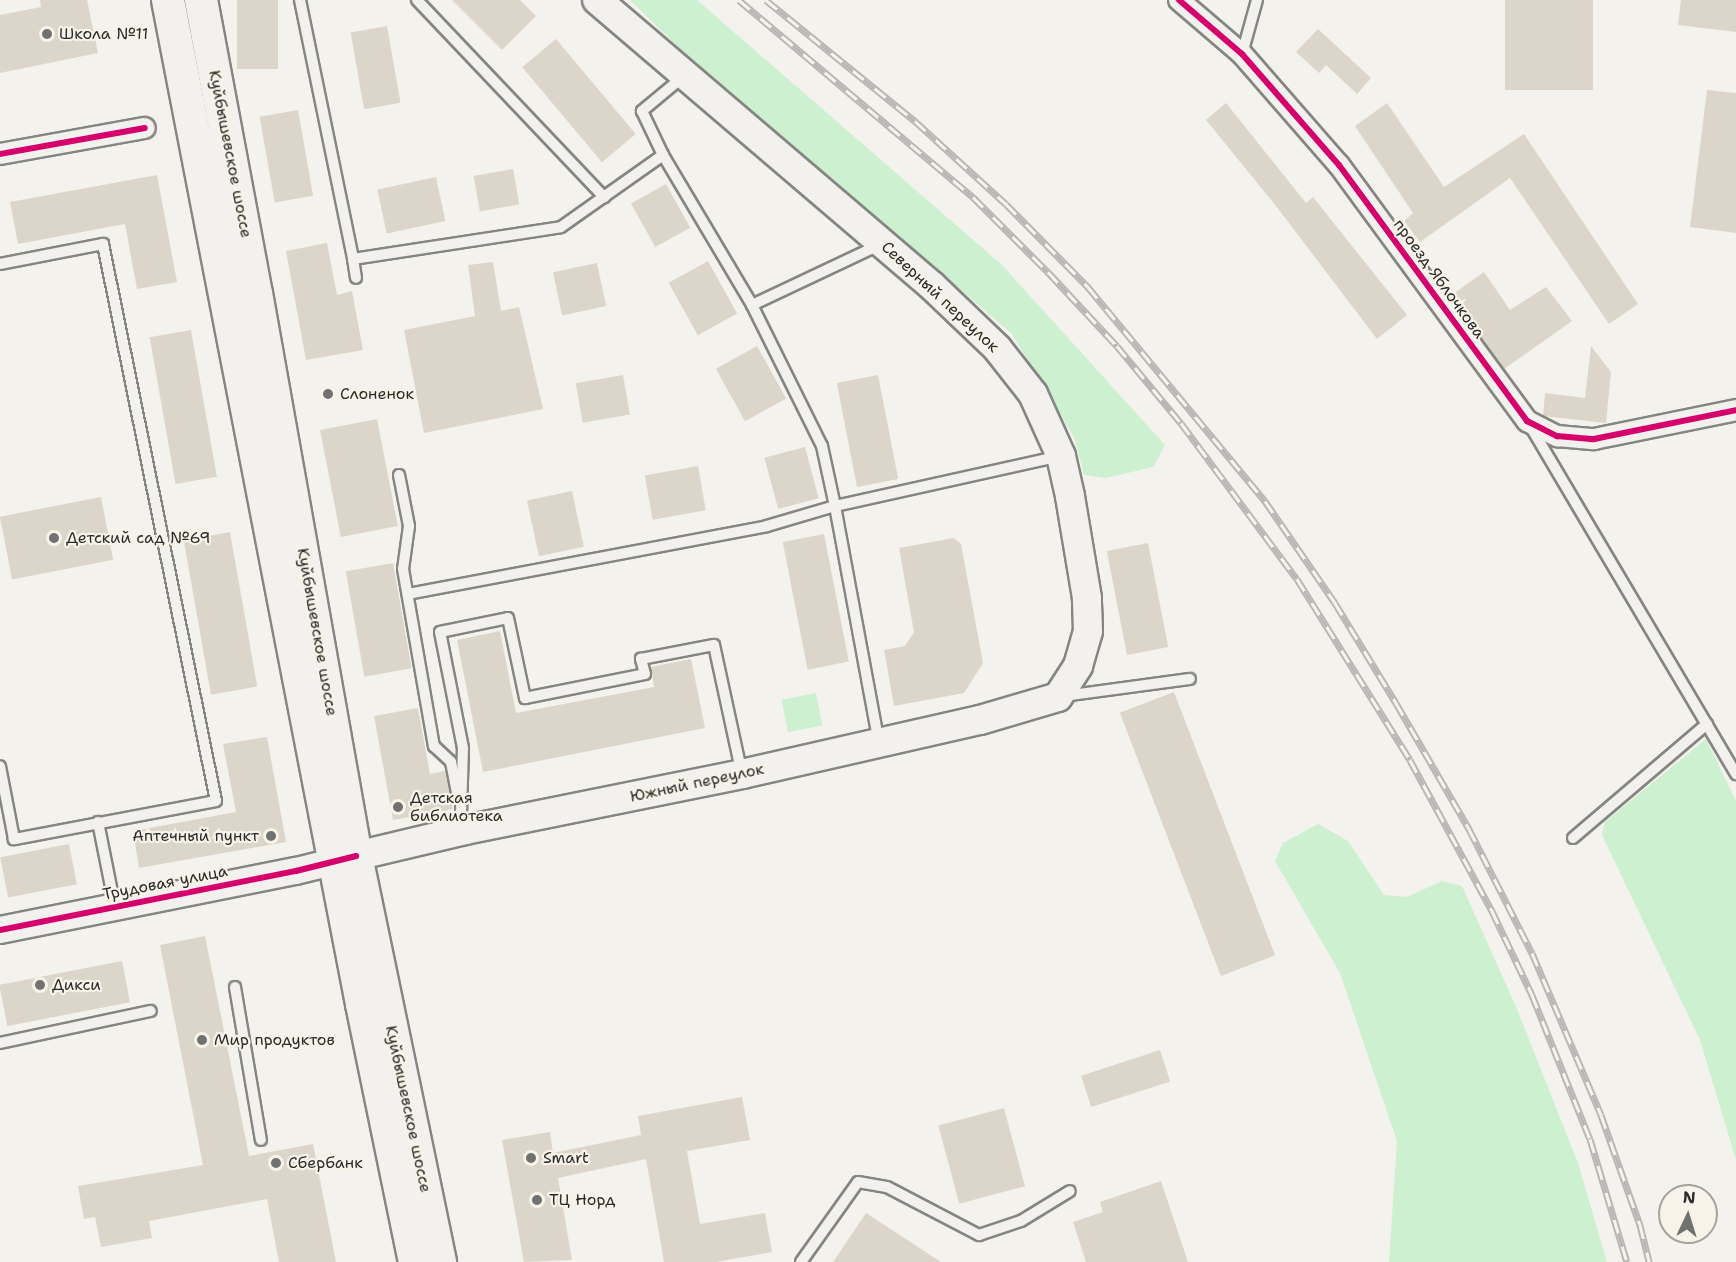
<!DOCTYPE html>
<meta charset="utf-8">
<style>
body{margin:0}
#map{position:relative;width:1736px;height:1262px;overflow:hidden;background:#f4f2ec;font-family:"Shantell Sans",sans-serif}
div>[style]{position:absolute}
.green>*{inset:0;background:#ccf0d0;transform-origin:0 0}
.building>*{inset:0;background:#dcd6ca;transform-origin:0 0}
.roads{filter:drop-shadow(2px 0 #858582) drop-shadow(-2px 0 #858582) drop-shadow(0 2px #858582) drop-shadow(0 -2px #858582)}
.service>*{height:10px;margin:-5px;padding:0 5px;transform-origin:5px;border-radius:5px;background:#f2f1ed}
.minor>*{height:20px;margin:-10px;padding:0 10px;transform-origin:10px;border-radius:10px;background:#f2f1ed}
.tertiary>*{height:26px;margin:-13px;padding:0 13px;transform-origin:13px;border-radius:13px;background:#f2f1ed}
.secondary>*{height:28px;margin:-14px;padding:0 14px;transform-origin:14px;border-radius:14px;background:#f2f1ed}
.primary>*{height:32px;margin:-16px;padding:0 16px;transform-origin:16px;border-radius:16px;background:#f2f1ed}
.rail>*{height:7px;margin-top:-3.5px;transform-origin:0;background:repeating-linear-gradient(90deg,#f7f3e8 0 14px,#b8b7b5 0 28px);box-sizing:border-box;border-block:2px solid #b8b7b5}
.cycleway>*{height:6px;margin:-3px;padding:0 3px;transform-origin:3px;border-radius:3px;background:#d6006c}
.dots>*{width:16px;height:16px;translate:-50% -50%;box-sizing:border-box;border:3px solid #f7f3e8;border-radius:50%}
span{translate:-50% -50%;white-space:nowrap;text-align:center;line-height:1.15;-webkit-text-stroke:4.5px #f7f3e8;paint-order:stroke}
.poi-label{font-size:16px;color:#2b2b2b}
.left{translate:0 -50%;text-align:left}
.right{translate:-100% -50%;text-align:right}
.street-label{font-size:16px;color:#2b2b2b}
.north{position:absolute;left:1658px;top:1184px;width:60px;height:60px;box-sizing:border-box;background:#f7f3e8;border:2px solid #a5a39c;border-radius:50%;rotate:4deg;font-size:16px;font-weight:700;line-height:24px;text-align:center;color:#2b2b2b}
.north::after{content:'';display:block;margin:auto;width:21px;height:27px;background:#71716f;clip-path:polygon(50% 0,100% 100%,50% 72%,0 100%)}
</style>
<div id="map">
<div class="green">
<div style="clip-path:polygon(630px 0,697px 0,1002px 265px,1165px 445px,1153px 467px,1106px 478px,1084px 475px,1074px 437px,1012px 334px,676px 45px)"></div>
<div style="left:816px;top:693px;width:33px;height:35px;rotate:79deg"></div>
<div style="clip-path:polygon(1706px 739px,1736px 801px,1736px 1160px,1700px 1040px,1602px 835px,1605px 822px)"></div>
<div style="clip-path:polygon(1318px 824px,1348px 841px,1384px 895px,1407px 897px,1442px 881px,1462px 886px,1517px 1009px,1578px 1163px,1607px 1262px,1389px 1262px,1397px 1141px,1340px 973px,1275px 861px,1283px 843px)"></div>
</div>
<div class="building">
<div style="clip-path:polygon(40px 0,87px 0,98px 53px,0 73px,0 15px,41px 7px)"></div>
<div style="left:237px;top:0;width:41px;height:69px"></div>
<div style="clip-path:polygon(452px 0,520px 0,536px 16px,502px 50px)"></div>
<div style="left:1505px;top:0;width:88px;height:90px"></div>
<div style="clip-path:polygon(1681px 0,1736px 0,1736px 32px,1678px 25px)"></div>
<div style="left:387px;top:26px;width:78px;height:37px;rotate:80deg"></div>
<div style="clip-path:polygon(1318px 29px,1371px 78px,1357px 94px,1326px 65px,1319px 73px,1296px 52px)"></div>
<div style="left:556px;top:39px;width:124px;height:44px;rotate:50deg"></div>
<div style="clip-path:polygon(1707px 90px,1736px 93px,1736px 233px,1690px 227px)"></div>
<div style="clip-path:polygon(1226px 103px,1306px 203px,1313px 197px,1407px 315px,1377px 339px,1276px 206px,1206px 120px)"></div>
<div style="clip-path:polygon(1387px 103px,1444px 187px,1524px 134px,1638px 304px,1609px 324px,1510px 178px,1420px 242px,1404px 221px,1413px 213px,1355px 126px)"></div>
<div style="left:298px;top:110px;width:87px;height:39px;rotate:80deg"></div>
<div style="left:513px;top:169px;width:36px;height:40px;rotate:80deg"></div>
<div style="clip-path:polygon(157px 175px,177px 282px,137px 289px,125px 224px,18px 244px,10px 202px)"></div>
<div style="left:436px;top:177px;width:45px;height:60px;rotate:78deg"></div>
<div style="left:666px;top:184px;width:50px;height:40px;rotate:61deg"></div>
<div style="clip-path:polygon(327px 243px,337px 295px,352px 291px,363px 350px,306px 360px,286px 251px)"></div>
<div style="left:708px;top:261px;width:60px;height:45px;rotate:61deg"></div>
<div style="clip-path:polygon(493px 262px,501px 311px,519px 307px,543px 409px,424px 433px,404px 330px,475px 316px,468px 265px)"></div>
<div style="left:597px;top:263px;width:44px;height:45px;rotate:78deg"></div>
<div style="clip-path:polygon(1484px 272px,1510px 310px,1546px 287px,1572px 321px,1504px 369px,1450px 296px)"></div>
<div style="left:191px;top:330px;width:149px;height:42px;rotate:80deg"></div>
<div style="left:757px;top:346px;width:60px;height:47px;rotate:61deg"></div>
<div style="clip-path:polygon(1591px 346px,1611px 372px,1606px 423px,1543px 416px,1545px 393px,1585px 398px)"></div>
<div style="left:623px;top:375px;width:40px;height:48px;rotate:80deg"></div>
<div style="left:878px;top:375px;width:106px;height:42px;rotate:79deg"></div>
<div style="left:377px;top:419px;width:109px;height:58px;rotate:79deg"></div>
<div style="left:805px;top:447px;width:53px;height:42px;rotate:75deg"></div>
<div style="left:698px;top:466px;width:45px;height:54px;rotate:80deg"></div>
<div style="left:572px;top:491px;width:57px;height:46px;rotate:78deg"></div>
<div style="left:101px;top:497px;width:64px;height:103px;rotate:79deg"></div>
<div style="left:230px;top:532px;width:157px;height:47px;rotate:80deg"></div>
<div style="left:824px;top:534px;width:130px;height:42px;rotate:79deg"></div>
<div style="clip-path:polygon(954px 538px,961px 544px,983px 663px,964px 693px,894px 706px,884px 650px,905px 646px,914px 632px,899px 548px)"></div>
<div style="left:1148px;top:543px;width:106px;height:42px;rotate:79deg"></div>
<div style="left:393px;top:563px;width:107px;height:48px;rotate:80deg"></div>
<div style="clip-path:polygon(500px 631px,516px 713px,654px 687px,651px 667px,691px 659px,705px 728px,483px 772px,457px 640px)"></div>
<div style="left:1174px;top:692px;width:282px;height:58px;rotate:69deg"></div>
<div style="clip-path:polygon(418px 708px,430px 774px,445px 771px,453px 809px,393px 820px,374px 716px)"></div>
<div style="clip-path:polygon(267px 737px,286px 842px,139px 868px,133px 831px,236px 812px,223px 744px)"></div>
<div style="left:69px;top:844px;width:41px;height:70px;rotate:79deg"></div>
<div style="clip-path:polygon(205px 936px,249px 1156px,313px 1144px,336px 1262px,279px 1262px,267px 1199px,149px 1221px,152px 1238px,101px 1247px,95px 1217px,84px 1219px,78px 1186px,203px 1165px,160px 945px)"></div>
<div style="left:122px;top:961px;width:42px;height:125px;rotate:79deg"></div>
<div style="left:1160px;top:1050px;width:33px;height:83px;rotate:72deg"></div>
<div style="clip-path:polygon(742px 1097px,750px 1140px,687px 1151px,700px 1224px,765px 1213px,772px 1252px,716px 1262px,664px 1262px,646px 1159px,558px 1178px,572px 1260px,524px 1262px,502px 1140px,550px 1132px,553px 1153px,641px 1135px,638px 1116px)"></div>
<div style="left:1004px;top:1108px;width:81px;height:68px;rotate:75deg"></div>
<div style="clip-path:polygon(1161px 1181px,1188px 1262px,1086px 1262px,1073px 1222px,1103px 1212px,1100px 1202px)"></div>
<div style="clip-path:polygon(866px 1213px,941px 1262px,833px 1262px)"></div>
</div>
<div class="roads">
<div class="service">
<div style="left:300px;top:0;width:264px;rotate:78.4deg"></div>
<div style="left:353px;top:259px;width:210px;rotate:-8.7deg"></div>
<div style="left:561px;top:227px;width:125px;rotate:-35.2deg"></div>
<div style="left:417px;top:0;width:272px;rotate:46.5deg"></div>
<div style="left:1242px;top:54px;width:56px;rotate:-74.5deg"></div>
<div style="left:684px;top:76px;width:55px;rotate:140.2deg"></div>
<div style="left:642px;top:111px;width:49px;rotate:64.5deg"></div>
<div style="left:663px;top:155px;width:174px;rotate:59.3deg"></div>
<div style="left:752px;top:305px;width:157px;rotate:63.6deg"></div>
<div style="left:822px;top:446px;width:61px;rotate:77.8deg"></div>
<div style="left:835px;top:506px;width:230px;rotate:-12.5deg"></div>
<div style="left:353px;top:259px;width:19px;rotate:81deg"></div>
<div style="left:0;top:264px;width:105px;rotate:-11deg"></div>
<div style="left:103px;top:244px;width:568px;rotate:78.53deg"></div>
<div style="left:216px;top:801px;width:206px;rotate:169.3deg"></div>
<div style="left:14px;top:839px;width:74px;rotate:-100.9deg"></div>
<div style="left:752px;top:305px;width:140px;rotate:-25.3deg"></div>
<div style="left:1529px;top:424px;width:407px;rotate:59.4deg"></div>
<div style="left:399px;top:475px;width:52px;rotate:78.9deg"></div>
<div style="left:409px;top:526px;width:43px;rotate:97.9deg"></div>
<div style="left:403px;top:569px;width:180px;rotate:80.1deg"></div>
<div style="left:434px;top:746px;width:23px;rotate:43deg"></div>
<div style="left:451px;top:762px;width:33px;rotate:79deg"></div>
<div style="left:408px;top:594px;width:365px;rotate:-10.7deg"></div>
<div style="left:767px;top:526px;width:71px;rotate:-16.4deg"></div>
<div style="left:835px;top:506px;width:241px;rotate:79.5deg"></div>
<div style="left:1064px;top:696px;width:127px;rotate:-7.7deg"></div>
<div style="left:461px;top:814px;width:66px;rotate:-88.3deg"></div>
<div style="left:463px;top:748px;width:118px;rotate:-101.2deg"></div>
<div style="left:440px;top:632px;width:69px;rotate:-11.6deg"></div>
<div style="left:508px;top:618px;width:82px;rotate:78deg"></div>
<div style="left:525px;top:698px;width:122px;rotate:-11.3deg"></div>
<div style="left:645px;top:674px;width:16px;rotate:-105deg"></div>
<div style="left:641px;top:659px;width:74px;rotate:-10.9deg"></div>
<div style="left:714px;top:645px;width:132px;rotate:77.8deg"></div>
<div style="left:98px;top:822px;width:87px;rotate:78.7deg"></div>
<div style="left:1573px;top:838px;width:176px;rotate:-40.4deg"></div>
<div style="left:235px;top:987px;width:155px;rotate:80.4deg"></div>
<div style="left:0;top:1043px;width:154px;rotate:-12deg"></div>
<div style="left:801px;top:1262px;width:98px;rotate:-54.5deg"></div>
<div style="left:858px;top:1182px;width:29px;rotate:10deg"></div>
<div style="left:887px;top:1187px;width:104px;rotate:27.6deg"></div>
<div style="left:979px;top:1235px;width:44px;rotate:-18.4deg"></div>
<div style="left:1021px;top:1221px;width:57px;rotate:-31.5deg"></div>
</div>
<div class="minor">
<div style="left:1179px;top:0;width:83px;rotate:40.6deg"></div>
<div style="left:1242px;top:54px;width:147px;rotate:48.9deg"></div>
<div style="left:1339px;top:165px;width:318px;rotate:53.7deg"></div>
<div style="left:1527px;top:421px;width:34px;rotate:27deg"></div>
<div style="left:1557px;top:436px;width:37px;rotate:5deg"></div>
<div style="left:1594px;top:439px;width:145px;rotate:-11.5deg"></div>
<div style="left:0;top:154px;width:147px;rotate:-10.2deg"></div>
</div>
<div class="tertiary">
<div style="left:0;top:930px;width:302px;rotate:-11.3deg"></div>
<div style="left:296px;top:871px;width:59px;rotate:-13.8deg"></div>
</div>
<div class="secondary">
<div style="left:356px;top:856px;width:112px;rotate:-13.4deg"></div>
<div style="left:465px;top:830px;width:283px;rotate:-11.4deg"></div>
<div style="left:742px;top:774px;width:244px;rotate:-12.8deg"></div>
<div style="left:980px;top:720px;width:81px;rotate:-16.4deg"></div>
<div style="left:1058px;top:697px;width:37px;rotate:-57deg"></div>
<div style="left:1078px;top:666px;width:36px;rotate:-74deg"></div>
<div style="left:1088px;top:631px;width:33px;rotate:-92deg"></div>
<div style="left:1087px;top:598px;width:103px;rotate:-99.5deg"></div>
<div style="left:1070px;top:496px;width:41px;rotate:-102.7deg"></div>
<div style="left:1061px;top:456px;width:68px;rotate:-114.3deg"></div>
<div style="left:1033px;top:394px;width:58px;rotate:-128deg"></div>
<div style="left:997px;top:348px;width:91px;rotate:-136.3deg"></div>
<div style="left:931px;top:285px;width:439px;rotate:-139.5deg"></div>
</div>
<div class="primary">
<div style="left:168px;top:0;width:1023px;rotate:79.06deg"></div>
<div style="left:362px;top:1004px;width:263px;rotate:78.4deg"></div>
<div style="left:201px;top:0;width:298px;rotate:79.4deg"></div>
<div style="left:256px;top:293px;width:572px;rotate:79.93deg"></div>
<div style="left:356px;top:856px;width:415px;rotate:78.3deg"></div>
</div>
</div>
<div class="rail">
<div style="left:739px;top:0;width:306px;rotate:40.1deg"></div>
<div style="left:973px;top:197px;width:106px;rotate:45deg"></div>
<div style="left:1048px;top:272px;width:101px;rotate:47deg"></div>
<div style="left:1117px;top:346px;width:100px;rotate:50.3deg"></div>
<div style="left:1181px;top:423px;width:194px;rotate:53.4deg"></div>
<div style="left:1297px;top:579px;width:213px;rotate:58deg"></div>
<div style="left:1410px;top:760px;width:172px;rotate:61.5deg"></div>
<div style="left:1492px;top:911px;width:93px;rotate:64.5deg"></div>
<div style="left:1532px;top:995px;width:155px;rotate:68.1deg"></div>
<div style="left:1590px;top:1139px;width:128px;rotate:73.3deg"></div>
<div style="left:766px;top:0;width:192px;rotate:39.1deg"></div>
<div style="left:915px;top:121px;width:123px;rotate:42.4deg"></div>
<div style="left:1006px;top:204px;width:117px;rotate:45.3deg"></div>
<div style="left:1088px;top:287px;width:278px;rotate:50.4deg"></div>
<div style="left:1265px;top:501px;width:124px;rotate:55.5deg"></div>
<div style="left:1335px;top:603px;width:117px;rotate:58.6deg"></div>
<div style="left:1396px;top:703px;width:146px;rotate:59.9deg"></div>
<div style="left:1469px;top:829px;width:139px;rotate:63.1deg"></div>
<div style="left:1532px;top:953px;width:176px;rotate:66.9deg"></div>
<div style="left:1601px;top:1115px;width:117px;rotate:70.5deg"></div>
<div style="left:1640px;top:1225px;width:38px;rotate:76deg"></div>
</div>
<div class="cycleway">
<div style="left:1179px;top:0;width:83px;rotate:40.6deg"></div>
<div style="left:1242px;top:54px;width:147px;rotate:48.9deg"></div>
<div style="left:1339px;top:165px;width:318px;rotate:53.7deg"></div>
<div style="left:1527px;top:421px;width:34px;rotate:27deg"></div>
<div style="left:1557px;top:436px;width:37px;rotate:5deg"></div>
<div style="left:1594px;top:439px;width:145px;rotate:-11.5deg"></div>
<div style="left:0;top:154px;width:147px;rotate:-10.2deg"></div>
<div style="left:0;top:930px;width:302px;rotate:-11.3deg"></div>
<div style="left:296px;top:871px;width:62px;rotate:-14deg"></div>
</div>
<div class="dots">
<div style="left:47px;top:34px;background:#71716f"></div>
<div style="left:328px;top:394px;background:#71716f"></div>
<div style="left:54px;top:538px;background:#71716f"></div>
<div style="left:398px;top:807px;background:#71716f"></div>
<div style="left:271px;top:836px;background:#71716f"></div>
<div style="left:40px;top:985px;background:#71716f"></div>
<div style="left:202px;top:1040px;background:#71716f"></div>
<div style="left:531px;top:1158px;background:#71716f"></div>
<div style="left:276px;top:1163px;background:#71716f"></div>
<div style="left:537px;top:1200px;background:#71716f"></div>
</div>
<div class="poi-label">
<span class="left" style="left:59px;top:34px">Школа №11</span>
<span class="left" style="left:340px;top:394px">Слоненок</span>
<span class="left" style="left:66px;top:538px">Детский сад №69</span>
<span class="left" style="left:410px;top:807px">Детская<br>библиотека</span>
<span class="right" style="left:259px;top:836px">Аптечный пункт</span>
<span class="left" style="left:52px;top:985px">Дикси</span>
<span class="left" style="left:214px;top:1040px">Мир продуктов</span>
<span class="left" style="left:543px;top:1158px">Smart</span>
<span class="left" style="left:288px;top:1163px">Сбербанк</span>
<span class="left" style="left:549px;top:1200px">ТЦ Норд</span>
</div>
<div class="street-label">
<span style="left:230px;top:154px;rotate:79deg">Куйбышевское шоссе</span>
<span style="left:1439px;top:279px;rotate:54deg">проезд Яблочкова</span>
<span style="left:940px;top:297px;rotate:43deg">Северный переулок</span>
<span style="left:317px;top:632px;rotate:80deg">Куйбышевское шоссе</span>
<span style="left:697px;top:783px;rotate:-12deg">Южный переулок</span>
<span style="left:165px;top:883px;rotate:-11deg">Трудовая улица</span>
<span style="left:408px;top:1109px;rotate:78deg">Куйбышевское шоссе</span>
</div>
<div class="north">N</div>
</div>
